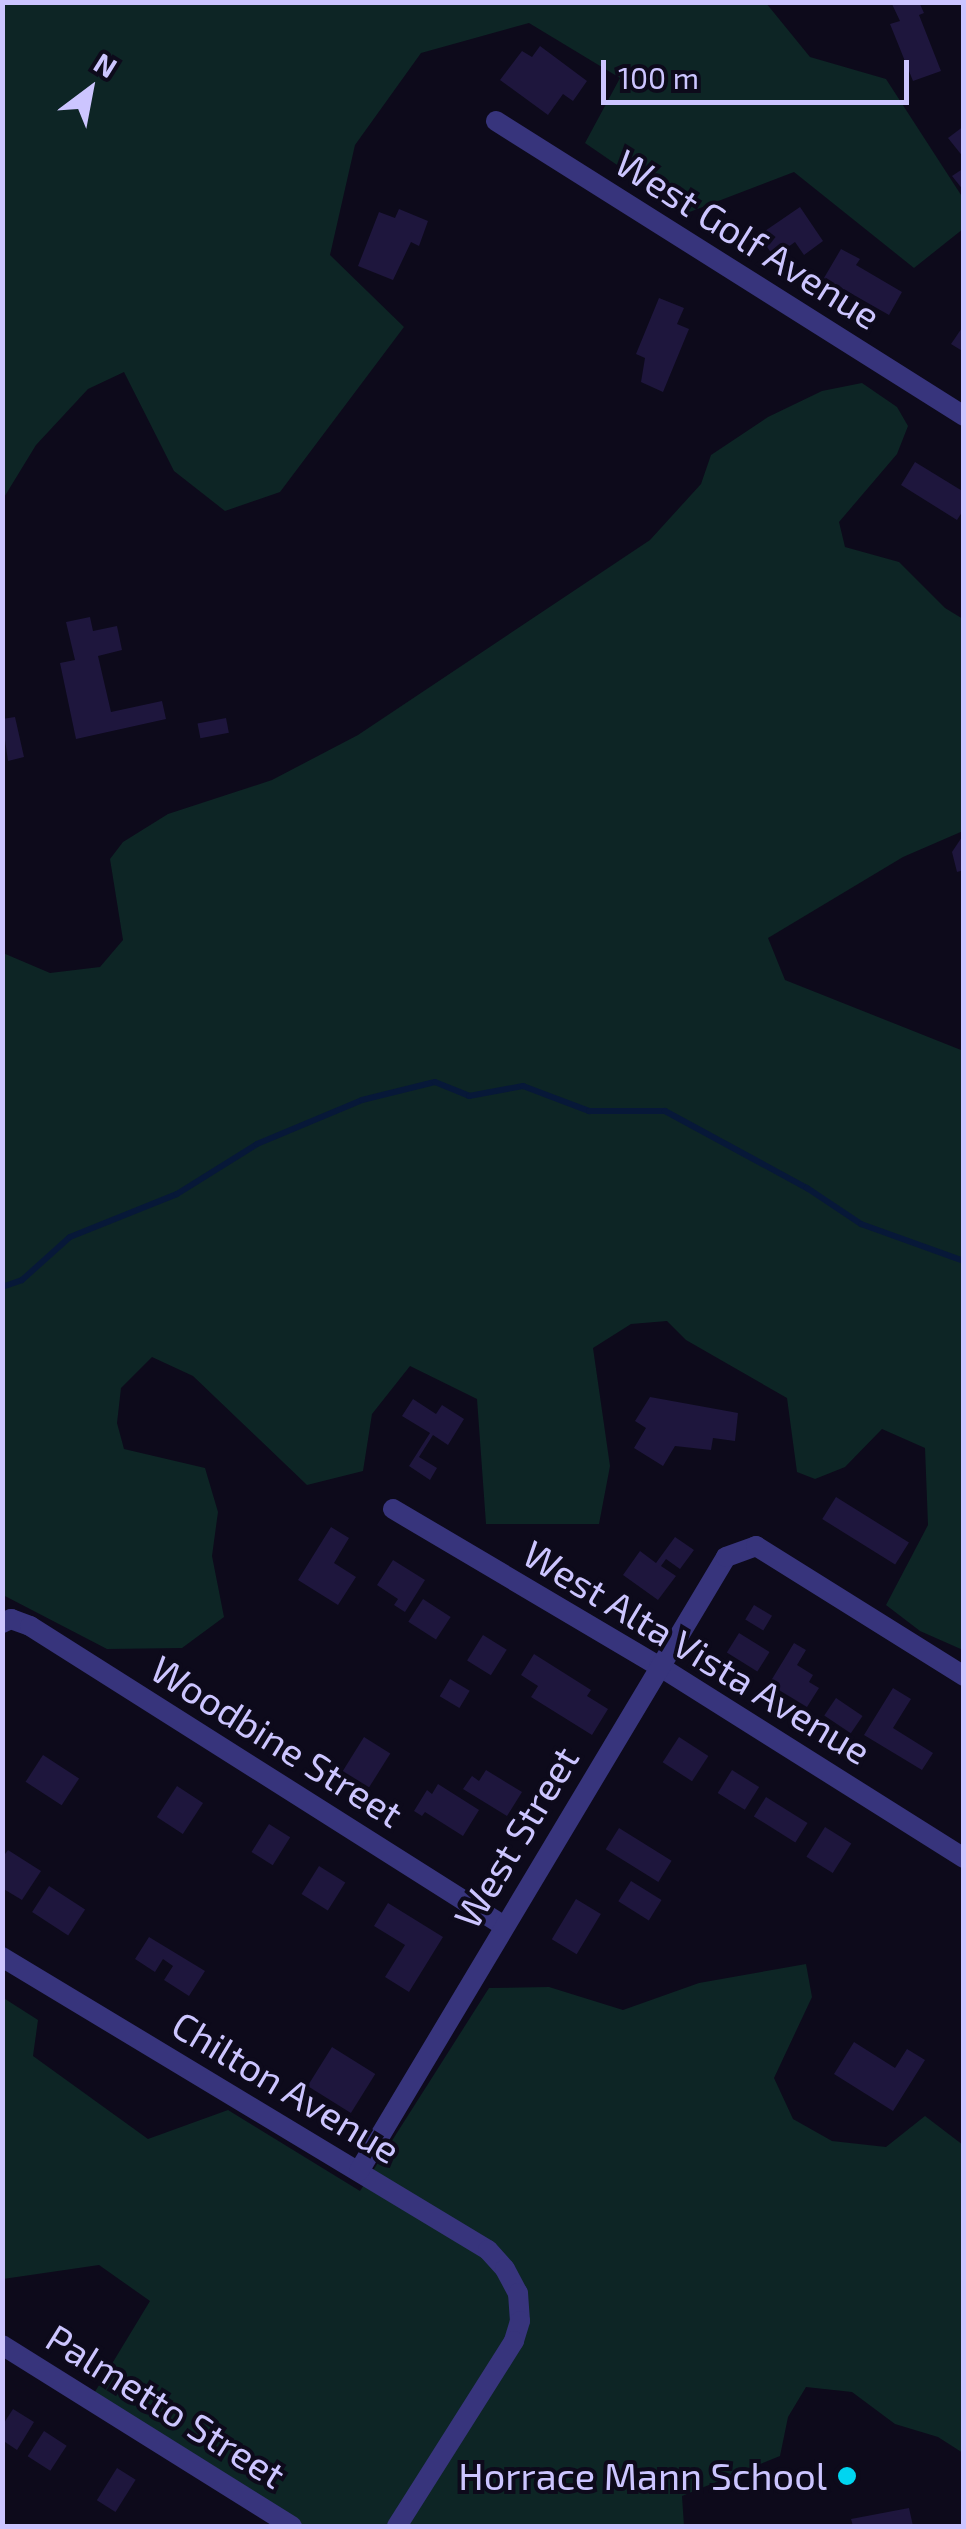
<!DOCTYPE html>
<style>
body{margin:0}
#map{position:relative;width:966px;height:2529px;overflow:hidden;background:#0d0a1b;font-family:"Exo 2",sans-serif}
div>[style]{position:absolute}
.green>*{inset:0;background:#0d2525}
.stream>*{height:6px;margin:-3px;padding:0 3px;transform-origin:3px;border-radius:3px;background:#071838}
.building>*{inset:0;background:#1e163d;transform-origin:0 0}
.minor>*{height:20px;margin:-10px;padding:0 10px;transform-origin:10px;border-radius:10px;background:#37347c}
.dots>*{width:28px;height:28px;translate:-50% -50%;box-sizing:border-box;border:5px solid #0d0a1b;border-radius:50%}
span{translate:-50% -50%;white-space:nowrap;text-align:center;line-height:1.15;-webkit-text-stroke:8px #0d0a1b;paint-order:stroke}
.street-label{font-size:38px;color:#ccc5ff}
.poi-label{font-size:38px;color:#ccc5ff}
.right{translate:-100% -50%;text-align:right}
.frame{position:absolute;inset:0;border:5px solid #ccc5ff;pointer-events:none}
.north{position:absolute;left:40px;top:40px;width:100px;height:100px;-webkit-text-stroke:8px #0d0a1b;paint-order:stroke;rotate:32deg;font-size:28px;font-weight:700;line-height:40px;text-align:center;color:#ccc5ff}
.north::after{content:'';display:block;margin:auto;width:35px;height:45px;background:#ccc5ff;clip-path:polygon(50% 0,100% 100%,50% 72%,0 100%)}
.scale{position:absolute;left:601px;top:60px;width:308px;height:45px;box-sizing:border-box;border:5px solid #ccc5ff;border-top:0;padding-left:12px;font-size:30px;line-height:35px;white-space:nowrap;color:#ccc5ff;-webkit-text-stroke:8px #0d0a1b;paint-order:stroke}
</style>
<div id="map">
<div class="green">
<div style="clip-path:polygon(3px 2px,766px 3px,810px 57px,886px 79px,963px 198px,963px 229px,914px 268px,794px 172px,687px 213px,585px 143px,620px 78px,529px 23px,421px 53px,355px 145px,330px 255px,404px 327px,280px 492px,225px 511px,174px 471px,124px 372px,88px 389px,36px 445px,3px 499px)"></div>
<div style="clip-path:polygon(862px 383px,897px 407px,908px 426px,897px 454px,839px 522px,845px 547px,899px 562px,945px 608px,963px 619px,963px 831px,903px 857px,768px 938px,785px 980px,961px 1050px,963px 1047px,963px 1650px,920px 1631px,886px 1605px,928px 1525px,925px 1448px,882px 1429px,845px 1467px,815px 1479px,797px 1472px,787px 1398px,686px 1340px,667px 1321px,631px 1324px,593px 1348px,610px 1466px,599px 1524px,486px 1524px,477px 1399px,410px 1366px,372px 1414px,363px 1471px,307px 1485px,193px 1376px,152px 1357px,121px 1388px,117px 1423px,124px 1449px,205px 1468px,218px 1512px,212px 1556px,224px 1617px,182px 1648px,107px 1649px,3px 1595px,3px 953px,50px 973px,100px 967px,123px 940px,110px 859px,123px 842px,168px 814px,272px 780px,358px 735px,650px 540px,701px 484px,711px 455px,768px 417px,822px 391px)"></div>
<div style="clip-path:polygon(806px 1964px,812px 1997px,774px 2078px,793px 2119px,832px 2141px,886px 2147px,925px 2116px,963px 2145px,963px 2453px,938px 2437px,895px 2424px,852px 2392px,806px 2387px,788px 2417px,780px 2456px,682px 2496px,684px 2526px,292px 2526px,90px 2400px,150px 2301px,99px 2265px,3px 2279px,2px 1997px,38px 2020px,33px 2056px,148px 2139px,228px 2110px,360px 2191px,489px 1988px,549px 1987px,623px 2010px,699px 1983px)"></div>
</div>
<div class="stream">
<div style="left:2px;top:1287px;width:21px;rotate:-19deg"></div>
<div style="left:22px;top:1280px;width:64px;rotate:-41.9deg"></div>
<div style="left:70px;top:1237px;width:115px;rotate:-21.9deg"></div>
<div style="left:177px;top:1194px;width:94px;rotate:-32deg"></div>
<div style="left:257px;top:1144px;width:114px;rotate:-22.7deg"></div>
<div style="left:362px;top:1100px;width:75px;rotate:-13.9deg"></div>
<div style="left:435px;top:1082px;width:37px;rotate:22deg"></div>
<div style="left:469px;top:1096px;width:55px;rotate:-10.5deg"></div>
<div style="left:523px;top:1086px;width:71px;rotate:20.7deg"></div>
<div style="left:589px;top:1111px;width:76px"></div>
<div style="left:665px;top:1111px;width:162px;rotate:28.5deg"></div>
<div style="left:807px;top:1188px;width:65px;rotate:33.7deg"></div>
<div style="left:861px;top:1224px;width:109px;rotate:19.8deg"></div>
</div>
<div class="building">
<div style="clip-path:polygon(891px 2px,919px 2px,924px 13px,919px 15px,941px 71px,913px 81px,890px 24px,900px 21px)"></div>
<div style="clip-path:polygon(540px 46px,587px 81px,573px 101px,563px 94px,548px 115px,500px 80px,522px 51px,532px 57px)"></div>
<div style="clip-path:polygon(964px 126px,964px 158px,948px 138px)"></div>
<div style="clip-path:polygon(964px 168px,964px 191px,952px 176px)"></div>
<div style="clip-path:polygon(800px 207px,823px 241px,804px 255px,795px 242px,774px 257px,759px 235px)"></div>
<div style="clip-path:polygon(399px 209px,428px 221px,419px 246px,411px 242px,393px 280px,358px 266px,379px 212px,395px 218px)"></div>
<div style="clip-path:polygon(841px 249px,860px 259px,856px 265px,902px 292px,889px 315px,824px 278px)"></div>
<div style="clip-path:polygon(659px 298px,684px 308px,677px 324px,689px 329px,663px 392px,641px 382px,645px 358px,636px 354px)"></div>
<div style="clip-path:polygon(964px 325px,964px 352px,951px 344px)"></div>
<div style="clip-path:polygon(915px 462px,964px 492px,964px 509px,957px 520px,901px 485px)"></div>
<div style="clip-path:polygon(90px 617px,93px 631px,117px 626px,122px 650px,98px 656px,111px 712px,162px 701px,166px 719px,76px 739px,60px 663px,75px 660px,66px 622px)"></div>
<div style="clip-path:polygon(15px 717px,24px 757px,8px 761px,2px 719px)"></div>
<div style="left:226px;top:718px;width:15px;height:29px;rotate:79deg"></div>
<div style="clip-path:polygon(964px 834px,964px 870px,957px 872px,952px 852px)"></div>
<div style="clip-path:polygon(650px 1397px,738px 1413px,735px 1441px,713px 1438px,711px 1450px,675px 1446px,663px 1466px,634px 1448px,646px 1428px,635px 1421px)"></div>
<div style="clip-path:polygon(413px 1399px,436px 1414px,442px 1405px,464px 1419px,448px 1445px,433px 1435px,419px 1457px,437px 1468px,430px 1480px,409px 1466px,430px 1433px,402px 1416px)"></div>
<div style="left:836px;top:1497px;width:86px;height:26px;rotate:32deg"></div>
<div style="clip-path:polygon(331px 1527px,349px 1538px,334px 1563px,356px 1577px,338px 1605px,298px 1580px)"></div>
<div style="clip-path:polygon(675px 1537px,694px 1550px,680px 1569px,666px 1559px,661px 1566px,676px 1576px,658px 1600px,623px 1575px,640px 1551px,656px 1563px)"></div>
<div style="clip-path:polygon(393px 1560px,425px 1580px,405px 1612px,394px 1605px,398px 1599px,377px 1585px)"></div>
<div style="left:423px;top:1599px;width:33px;height:27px;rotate:33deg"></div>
<div style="left:754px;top:1605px;width:21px;height:17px;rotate:31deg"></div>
<div style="left:739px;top:1633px;width:36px;height:23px;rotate:32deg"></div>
<div style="left:483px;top:1635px;width:28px;height:30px;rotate:32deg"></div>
<div style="clip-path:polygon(794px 1643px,806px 1650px,797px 1665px,813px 1675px,809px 1682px,819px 1688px,807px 1707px,769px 1684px)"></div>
<div style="clip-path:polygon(534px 1654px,591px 1690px,587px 1696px,608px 1709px,592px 1735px,531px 1697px,538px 1686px,521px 1675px)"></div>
<div style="left:450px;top:1679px;width:23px;height:20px;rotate:31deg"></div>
<div style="clip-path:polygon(893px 1688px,911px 1699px,893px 1728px,933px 1753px,922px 1770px,864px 1735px)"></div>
<div style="left:836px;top:1698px;width:32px;height:21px;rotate:34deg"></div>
<div style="left:364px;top:1737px;width:31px;height:40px;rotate:32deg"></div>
<div style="left:679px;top:1737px;width:35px;height:30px;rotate:33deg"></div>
<div style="left:43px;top:1755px;width:43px;height:32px;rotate:33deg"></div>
<div style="clip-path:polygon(486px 1770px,522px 1792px,507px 1816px,463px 1789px,472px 1776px,479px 1781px)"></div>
<div style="left:732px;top:1770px;width:32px;height:27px;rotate:32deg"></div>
<div style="clip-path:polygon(438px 1784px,479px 1810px,463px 1836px,425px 1812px,422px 1816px,414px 1811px,427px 1790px,432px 1794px)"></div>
<div style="left:177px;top:1786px;width:31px;height:37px;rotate:33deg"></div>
<div style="left:766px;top:1797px;width:49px;height:23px;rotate:32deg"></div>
<div style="left:269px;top:1824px;width:25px;height:33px;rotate:32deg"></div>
<div style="left:825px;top:1827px;width:31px;height:35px;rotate:32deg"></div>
<div style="left:619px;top:1828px;width:62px;height:25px;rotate:32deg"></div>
<div style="clip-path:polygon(8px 1850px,41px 1871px,22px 1900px,2px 1888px,2px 1858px)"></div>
<div style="left:319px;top:1866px;width:31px;height:33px;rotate:32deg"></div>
<div style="left:631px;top:1881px;width:36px;height:24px;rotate:32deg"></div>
<div style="left:49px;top:1886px;width:43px;height:31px;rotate:33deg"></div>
<div style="left:576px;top:1899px;width:29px;height:47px;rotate:31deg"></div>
<div style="clip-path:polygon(388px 1903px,443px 1937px,409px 1992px,385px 1977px,405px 1945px,374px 1926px)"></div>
<div style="clip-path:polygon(149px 1937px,205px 1971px,189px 1996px,164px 1980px,173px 1966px,163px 1959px,155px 1972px,135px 1959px)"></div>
<div style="clip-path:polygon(854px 2042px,895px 2068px,907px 2049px,925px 2060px,893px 2111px,834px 2074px)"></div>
<div style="left:332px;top:2047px;width:51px;height:46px;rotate:32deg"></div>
<div style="clip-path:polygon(13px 2409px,34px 2422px,17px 2450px,2px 2440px,2px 2426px)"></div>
<div style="left:44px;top:2431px;width:27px;height:30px;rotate:33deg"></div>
<div style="left:117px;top:2468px;width:22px;height:38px;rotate:32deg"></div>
<div style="clip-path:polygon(909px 2508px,913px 2526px,853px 2526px,851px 2519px)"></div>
</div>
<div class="minor">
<div style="left:496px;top:121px;width:553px;rotate:32.22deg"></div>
<div style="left:393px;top:1509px;width:309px;rotate:30.6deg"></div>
<div style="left:659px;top:1666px;width:360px;rotate:32.2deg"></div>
<div style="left:2px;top:1623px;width:10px;rotate:-24deg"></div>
<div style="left:11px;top:1619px;width:20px;rotate:20deg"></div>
<div style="left:30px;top:1626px;width:561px;rotate:32.33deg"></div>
<div style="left:2px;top:1957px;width:567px;rotate:31.08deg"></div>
<div style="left:488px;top:2250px;width:25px;rotate:48deg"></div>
<div style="left:505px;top:2269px;width:27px;rotate:62deg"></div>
<div style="left:518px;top:2293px;width:28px;rotate:86deg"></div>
<div style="left:520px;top:2321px;width:21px;rotate:107deg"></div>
<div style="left:514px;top:2341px;width:219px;rotate:122.3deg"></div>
<div style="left:359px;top:2171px;width:715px;rotate:-59.13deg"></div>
<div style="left:726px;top:1557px;width:32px;rotate:-20deg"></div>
<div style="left:756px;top:1546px;width:245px;rotate:32deg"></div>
<div style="left:2px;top:2345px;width:342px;rotate:32deg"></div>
</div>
<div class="dots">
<div style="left:847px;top:2476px;background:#00d5f0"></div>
</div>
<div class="street-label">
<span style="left:748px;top:239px;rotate:32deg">West Golf Avenue</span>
<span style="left:697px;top:1652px;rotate:31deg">West Alta Vista Avenue</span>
<span style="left:277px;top:1741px;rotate:32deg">Woodbine Street</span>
<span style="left:516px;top:1837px;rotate:-59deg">West Street</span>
<span style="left:286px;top:2087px;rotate:31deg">Chilton Avenue</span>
<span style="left:166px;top:2406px;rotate:32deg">Palmetto Street</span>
</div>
<div class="poi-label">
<span class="right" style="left:827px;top:2476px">Horrace Mann School</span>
</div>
<div class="frame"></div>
<div class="north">N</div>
<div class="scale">100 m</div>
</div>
